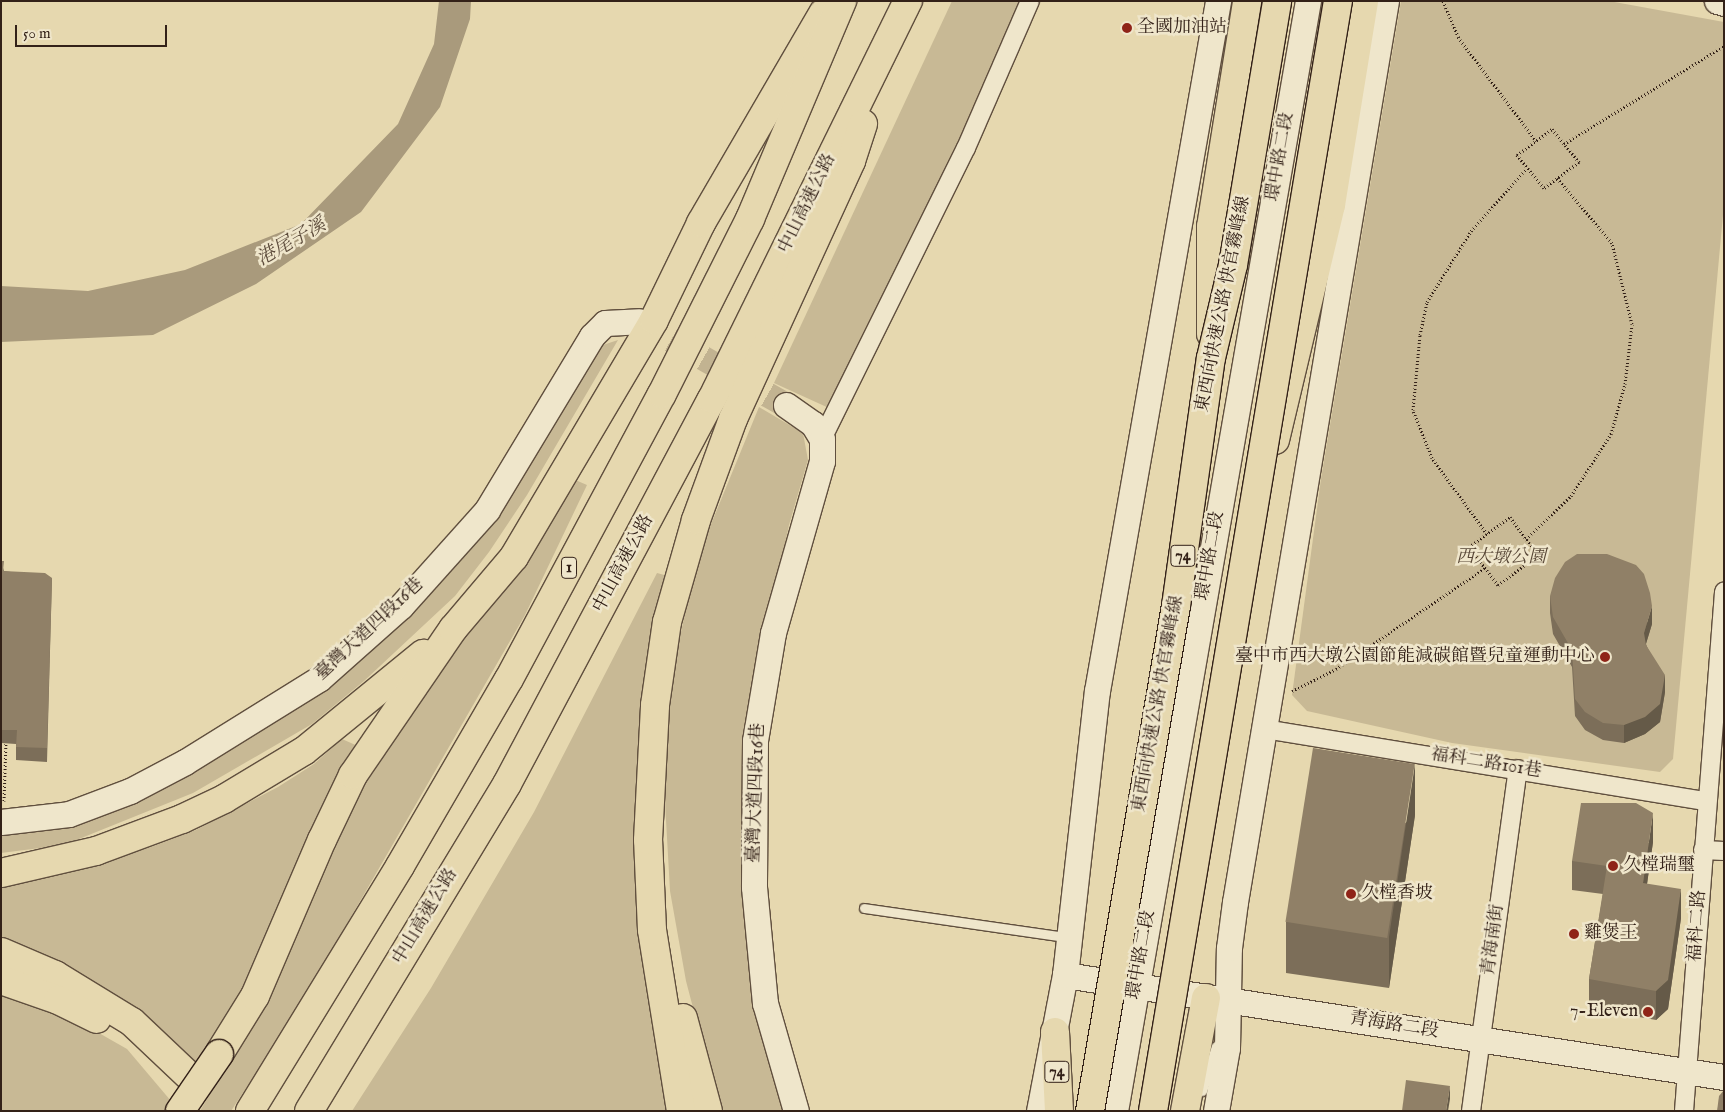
<!DOCTYPE html>
<meta charset="utf-8">
<style>
body{margin:0}
#map{position:relative;width:1725px;height:1112px;overflow:hidden;background:#e6d8af;font-family:"IM FELL English","Noto Serif TC",serif}
div>[style]{position:absolute}
.green>*{inset:0;background:#c8b995}
.water>*{inset:0;background:#a99a7c}
.secondary-tunnel>*{height:25px;margin-top:-12.5px;transform-origin:0;background:repeating-linear-gradient(90deg,#c2b391 0 25px,transparent 0 37px)}
.highway-tunnel>*{height:28px;margin-top:-14px;transform-origin:0;background:repeating-linear-gradient(90deg,#c2b391 0 28px,transparent 0 42px)}
.path>*{height:3px;margin-top:-1.5px;transform-origin:0;background:repeating-linear-gradient(90deg,#332118 0 1px,transparent 0 3.5px)}
.roads{filter:drop-shadow(1px 0 #604f3e) drop-shadow(-1px 0 #604f3e) drop-shadow(0 1px #604f3e) drop-shadow(0 -1px #604f3e)}
.lane>*{height:9px;margin:-4.5px;padding:0 4.5px;transform-origin:4.5px;border-radius:4.5px;background:#efe6cb}
.street>*{height:18px;margin:-9px;padding:0 9px;transform-origin:9px;border-radius:9px;background:#efe6cb}
.secondary>*{height:25px;margin:-12.5px;padding:0 12.5px;transform-origin:12.5px;border-radius:12.5px;background:#efe6cb}
.highway>*{height:28px;margin:-14px;padding:0 14px;transform-origin:14px;border-radius:14px;background:#e6d8af}
.bridges{filter:drop-shadow(1px 0 #332118) drop-shadow(-1px 0 #332118) drop-shadow(0 1px #332118) drop-shadow(0 -1px #332118)}
.highway-bridge>*{height:28px;margin:-14px;padding:0 14px;transform-origin:14px;border-radius:14px;background:#e6d8af}
.wall>*{inset:0;background:#7c6e59}
.shaded-wall>*{inset:0;background:#655a48}
.building>*{inset:0;background:#908067;transform-origin:0 0}
.dots>*{width:14px;height:14px;translate:-50% -50%;box-sizing:border-box;border:2px solid #efe6cb;border-radius:50%}
span{translate:-50% -50%;white-space:nowrap;text-align:center;line-height:1.15;-webkit-text-stroke:5px #efe6cb;paint-order:stroke}
.shield-label span{padding:1px 4px;background:#efe6cb;border:1px solid;border-radius:4px;-webkit-text-stroke-width:0}
.shield-label{font-size:16px;color:#332118;font-weight:700}
.poi-label{font-size:18px;color:#332118}
.left{translate:0 -50%;text-align:left}
.right{translate:-100% -50%;text-align:right}
.street-label{font-size:18px;color:#332118}
.park-label{font-size:18px;color:#584737;font-style:italic}
.water-label{font-size:19px;color:#5c4b3b;font-style:italic}
.frame{position:absolute;inset:0;border:2px solid #332118;pointer-events:none}
.scale{position:absolute;left:15px;top:25px;width:152px;height:22px;box-sizing:border-box;border:2px solid #332118;border-top:0;padding-left:6px;font-size:15px;line-height:18px;white-space:nowrap;color:#332118;-webkit-text-stroke:4px #efe6cb;paint-order:stroke}
</style>
<div id="map">
<div class="green">
<div style="clip-path:polygon(952px 1px,1023px 1px,958px 152px,831px 409px,774px 383px)"></div>
<div style="clip-path:polygon(1401px 1px,1609px 1px,1724px 22px,1724px 204px,1673px 759px,1660px 772px,1452px 743px,1307px 711px,1292px 695px,1321px 479px)"></div>
<div style="clip-path:polygon(618px 340px,527px 495px,489px 552px,455px 596px,364px 681px,312px 724px,193px 793px,64px 845px,1px 853px,1px 829px,59px 824px,378px 637px,600px 346px)"></div>
<div style="clip-path:polygon(759px 407px,803px 433px,808px 460px,789px 525px,749px 710px,785px 1111px,720px 1111px,686px 981px,670px 891px,665px 802px,667px 694px,698px 556px)"></div>
<div style="clip-path:polygon(573px 479px,587px 485px,525px 615px,295px 1014px,231px 1111px,200px 1111px,280px 973px,332px 838px,402px 714px,514px 578px,555px 517px)"></div>
<div style="clip-path:polygon(657px 573px,668px 576px,642px 724px,635px 802px,639px 897px,673px 1111px,352px 1111px,431px 988px,534px 812px)"></div>
<div style="clip-path:polygon(342px 739px,360px 747px,227px 1022px,190px 1068px,1px 945px,1px 884px,93px 864px,151px 847px,196px 830px,278px 787px,314px 764px)"></div>
<div style="clip-path:polygon(1px 993px,55px 1008px,127px 1049px,171px 1101px,164px 1111px,1px 1111px)"></div>
</div>
<div class="water">
<div style="clip-path:polygon(439px 1px,471px 1px,470px 19px,440px 107px,361px 212px,256px 284px,153px 335px,1px 342px,1px 286px,88px 291px,185px 270px,301px 224px,398px 124px,434px 44px)"></div>
</div>
<div class="secondary-tunnel">
<div style="left:639px;top:321px;width:169px;rotate:29.7deg"></div>
</div>
<div class="highway-tunnel">
<div style="left:187px;top:1074px;width:41px;rotate:64.1deg"></div>
</div>
<div class="path">
<div style="left:1443px;top:1px;width:39px;rotate:67deg"></div>
<div style="left:1458px;top:37px;width:130px;rotate:53.1deg"></div>
<div style="left:1552px;top:129px;width:43px;rotate:50.7deg"></div>
<div style="left:1579px;top:162px;width:44px;rotate:143.4deg"></div>
<div style="left:1544px;top:188px;width:43px;rotate:-129.3deg"></div>
<div style="left:1517px;top:155px;width:44px;rotate:-36.6deg"></div>
<div style="left:1564px;top:144px;width:188px;rotate:-31.5deg"></div>
<div style="left:1510px;top:517px;width:47px;rotate:53.6deg"></div>
<div style="left:1538px;top:555px;width:50px;rotate:143.1deg"></div>
<div style="left:1498px;top:585px;width:48px;rotate:-127.3deg"></div>
<div style="left:1469px;top:547px;width:51px;rotate:-36.2deg"></div>
<div style="left:1487px;top:534px;width:94px;rotate:-125.9deg"></div>
<div style="left:1432px;top:458px;width:52px;rotate:-111.6deg"></div>
<div style="left:1413px;top:410px;width:75px;rotate:-84.7deg"></div>
<div style="left:1420px;top:335px;width:34px;rotate:-78deg"></div>
<div style="left:1427px;top:302px;width:84px;rotate:-58.2deg"></div>
<div style="left:1471px;top:231px;width:83px;rotate:-48.4deg"></div>
<div style="left:1526px;top:539px;width:62px;rotate:-43.7deg"></div>
<div style="left:1571px;top:496px;width:74px;rotate:-57.2deg"></div>
<div style="left:1611px;top:434px;width:52px;rotate:-74.4deg"></div>
<div style="left:1625px;top:384px;width:60px;rotate:-83.3deg"></div>
<div style="left:1632px;top:324px;width:83px;rotate:-103.9deg"></div>
<div style="left:1612px;top:243px;width:85px;rotate:-130.2deg"></div>
<div style="left:1292px;top:691px;width:49px;rotate:-26.6deg"></div>
<div style="left:1336px;top:669px;width:180px;rotate:-34.1deg"></div>
<div style="left:4px;top:801px;width:61px;rotate:-88.1deg"></div>
</div>
<div class="roads">
<div class="lane">
<div style="left:864px;top:908px;width:204px;rotate:8.2deg"></div>
<div style="left:1202px;top:1091px;width:47px;rotate:-72.7deg"></div>
</div>
<div class="street">
<div style="left:822px;top:439px;width:325px;rotate:-63.7deg"></div>
<div style="left:966px;top:148px;width:160px;rotate:-66.5deg"></div>
<div style="left:1265px;top:729px;width:448px;rotate:9.3deg"></div>
<div style="left:1703px;top:850px;width:21px;rotate:3deg"></div>
<div style="left:1471px;top:1111px;width:345px;rotate:-82.2deg"></div>
<div style="left:1684px;top:1111px;width:521px;rotate:-85.59deg"></div>
</div>
<div class="secondary">
<div style="left:1717px;top:1px;width:7px;rotate:16deg"></div>
<div style="left:786px;top:405px;width:33px;rotate:35deg"></div>
<div style="left:813px;top:424px;width:17px;rotate:59deg"></div>
<div style="left:822px;top:439px;width:22px;rotate:90deg"></div>
<div style="left:822px;top:461px;width:179px;rotate:105.9deg"></div>
<div style="left:773px;top:633px;width:109px;rotate:99.5deg"></div>
<div style="left:755px;top:741px;width:146px;rotate:90.4deg"></div>
<div style="left:754px;top:887px;width:117px;rotate:84.6deg"></div>
<div style="left:765px;top:1003px;width:112px;rotate:74deg"></div>
<div style="left:1px;top:822px;width:68px;rotate:-6.7deg"></div>
<div style="left:69px;top:814px;width:65px;rotate:-20.7deg"></div>
<div style="left:130px;top:791px;width:62px;rotate:-27.8deg"></div>
<div style="left:185px;top:762px;width:158px;rotate:-31.8deg"></div>
<div style="left:319px;top:679px;width:110px;rotate:-41.7deg"></div>
<div style="left:401px;top:606px;width:129px;rotate:-48.1deg"></div>
<div style="left:487px;top:510px;width:203px;rotate:-58.9deg"></div>
<div style="left:592px;top:336px;width:18px;rotate:-45deg"></div>
<div style="left:605px;top:323px;width:34px;rotate:-3deg"></div>
<div style="left:1065px;top:975px;width:667px;rotate:8.8deg"></div>
<div style="left:1039px;top:1111px;width:138px;rotate:-79.2deg"></div>
<div style="left:1065px;top:975px;width:286px;rotate:-83.6deg"></div>
<div style="left:1097px;top:691px;width:701px;rotate:-80.05deg"></div>
<div style="left:1115px;top:1111px;width:1127px;rotate:-80.14deg"></div>
<div style="left:1216px;top:1111px;width:64px;rotate:-80.1deg"></div>
<div style="left:1227px;top:1048px;width:100px;rotate:-88.9deg"></div>
<div style="left:1229px;top:948px;width:46px;rotate:-82.6deg"></div>
<div style="left:1235px;top:902px;width:914px;rotate:-80.49deg"></div>
</div>
<div class="highway">
<div style="left:1211px;top:334px;width:107px;rotate:-90deg"></div>
<div style="left:1211px;top:227px;width:229px;rotate:-80.9deg"></div>
<div style="left:1275px;top:440px;width:242px;rotate:-76.6deg"></div>
<div style="left:1331px;top:205px;width:207px;rotate:-80.8deg"></div>
<div style="left:1px;top:873px;width:98px;rotate:-13deg"></div>
<div style="left:96px;top:851px;width:92px;rotate:-20.4deg"></div>
<div style="left:182px;top:819px;width:47px;rotate:-25.5deg"></div>
<div style="left:224px;top:799px;width:93px;rotate:-31deg"></div>
<div style="left:304px;top:751px;width:154px;rotate:-39.2deg"></div>
<div style="left:1px;top:952px;width:59px;rotate:23.1deg"></div>
<div style="left:55px;top:975px;width:90px;rotate:31.4deg"></div>
<div style="left:132px;top:1022px;width:76px;rotate:43.4deg"></div>
<div style="left:1px;top:980px;width:60px;rotate:19.3deg"></div>
<div style="left:58px;top:1000px;width:43px;rotate:26deg"></div>
<div style="left:683px;top:1018px;width:96px;rotate:75deg"></div>
<div style="left:1055px;top:1032px;width:79px;rotate:87.1deg"></div>
<div style="left:219px;top:1054px;width:68px;rotate:-58.2deg"></div>
<div style="left:255px;top:996px;width:170px;rotate:-66.8deg"></div>
<div style="left:322px;top:840px;width:72px;rotate:-64.5deg"></div>
<div style="left:353px;top:775px;width:177px;rotate:-55.6deg"></div>
<div style="left:453px;top:629px;width:94px;rotate:-49.7deg"></div>
<div style="left:514px;top:557px;width:275px;rotate:-59.4deg"></div>
<div style="left:654px;top:320px;width:108px;rotate:-64.1deg"></div>
<div style="left:701px;top:223px;width:243px;rotate:-59.8deg"></div>
<div style="left:250px;top:1111px;width:287px;rotate:-58.5deg"></div>
<div style="left:400px;top:866px;width:216px;rotate:-59.8deg"></div>
<div style="left:509px;top:679px;width:323px;rotate:-61.8deg"></div>
<div style="left:662px;top:394px;width:196px;rotate:-63.3deg"></div>
<div style="left:750px;top:219px;width:237px;rotate:-67.1deg"></div>
<div style="left:309px;top:1111px;width:382px;rotate:-58.8deg"></div>
<div style="left:507px;top:784px;width:436px;rotate:-62deg"></div>
<div style="left:712px;top:399px;width:444px;rotate:-63.8deg"></div>
<div style="left:681px;top:1111px;width:183px;rotate:-99.1deg"></div>
<div style="left:652px;top:930px;width:90px;rotate:-92.5deg"></div>
<div style="left:648px;top:840px;width:135px;rotate:-87deg"></div>
<div style="left:655px;top:705px;width:84px;rotate:-81.8deg"></div>
<div style="left:667px;top:622px;width:106px;rotate:-74.1deg"></div>
<div style="left:696px;top:520px;width:108px;rotate:-69.9deg"></div>
<div style="left:733px;top:419px;width:284px;rotate:-65.4deg"></div>
<div style="left:851px;top:161px;width:39px;rotate:-72deg"></div>
<div style="left:1185px;top:1111px;width:115px;rotate:-79.5deg"></div>
</div>
</div>
<div class="bridges">
<div class="highway-bridge">
<div style="left:180px;top:1111px;width:69px;rotate:-55.6deg"></div>
<div style="left:1090px;top:1111px;width:512px;rotate:-80.34deg"></div>
<div style="left:1176px;top:606px;width:250px;rotate:-82deg"></div>
<div style="left:1211px;top:358px;width:96px;rotate:-76.7deg"></div>
<div style="left:1233px;top:265px;width:268px;rotate:-80.5deg"></div>
<div style="left:1153px;top:1111px;width:1125px;rotate:-80.54deg"></div>
</div>
</div>
<div class="wall">
<div style="clip-path:polygon(1px 561px,4px 571px,52px 578px,47px 762px,16px 760px,16px 744px,1px 743px)"></div>
<div style="clip-path:polygon(1550px 596px,1652px 624px,1646px 644px,1665px 692px,1660px 722px,1645px 734px,1624px 743px,1603px 740px,1585px 730px,1575px 716px,1572px 667px,1553px 634px,1550px 613px)"></div>
<div style="clip-path:polygon(1415px 815px,1389px 988px,1286px 973px,1286px 922px)"></div>
<div style="clip-path:polygon(1653px 842px,1647px 884px,1681px 918px,1668px 1009px,1656px 1020px,1589px 1008px,1589px 979px,1603px 894px,1572px 890px,1572px 861px)"></div>
</div>
<div class="shaded-wall">
<div style="clip-path:polygon(1652px 606px,1652px 624px,1644px 650px,1644px 633px)"></div>
<div style="clip-path:polygon(1665px 675px,1665px 692px,1660px 722px,1645px 734px,1624px 743px,1624px 725px)"></div>
<div style="clip-path:polygon(1415px 764px,1415px 815px,1389px 988px,1389px 937px)"></div>
<div style="clip-path:polygon(1653px 813px,1653px 842px,1643px 912px,1643px 883px)"></div>
<div style="clip-path:polygon(1681px 889px,1681px 918px,1668px 1009px,1656px 1020px,1656px 991px)"></div>
<div style="clip-path:polygon(1450px 1086px,1450px 1099px,1448px 1111px,1446px 1111px)"></div>
</div>
<div class="building">
<div style="clip-path:polygon(1577px 554px,1607px 554px,1636px 565px,1644px 574px,1650px 593px,1652px 606px,1644px 633px,1646px 645px,1665px 675px,1660px 704px,1645px 717px,1624px 725px,1603px 723px,1585px 712px,1575px 699px,1572px 650px,1553px 617px,1550px 596px,1555px 578px,1565px 562px)"></div>
<div style="clip-path:polygon(1px 561px,4px 561px,3px 571px,45px 573px,52px 578px,47px 748px,16px 747px,17px 730px,1px 730px)"></div>
<div style="left:1313px;top:748px;width:103px;height:176px;rotate:9deg"></div>
<div style="clip-path:polygon(1581px 803px,1636px 803px,1653px 813px,1643px 883px,1681px 889px,1668px 980px,1656px 991px,1589px 979px,1607px 866px,1572px 861px)"></div>
<div style="clip-path:polygon(1406px 1080px,1450px 1086px,1446px 1111px,1402px 1111px)"></div>
<div style="clip-path:polygon(1724px 1090px,1724px 1111px,1717px 1111px,1719px 1096px)"></div>
</div>
<div class="dots">
<div style="left:1127px;top:28px;background:#8f2418"></div>
<div style="left:1605px;top:657px;background:#8f2418"></div>
<div style="left:1613px;top:866px;background:#8f2418"></div>
<div style="left:1351px;top:894px;background:#8f2418"></div>
<div style="left:1574px;top:934px;background:#8f2418"></div>
<div style="left:1648px;top:1012px;background:#8f2418"></div>
</div>
<div class="shield-label">
<span style="left:1183px;top:556px">74</span>
<span style="left:569px;top:568px">1</span>
<span style="left:1057px;top:1072px">74</span>
</div>
<div class="poi-label">
<span class="left" style="left:1137px;top:28px">全國加油站</span>
<span class="right" style="left:1595px;top:657px">臺中市西大墩公園節能減碳館暨兒童運動中心</span>
<span class="left" style="left:1623px;top:866px">久樘瑞璽</span>
<span class="left" style="left:1361px;top:894px">久樘香坡</span>
<span class="left" style="left:1584px;top:934px">雞煲王</span>
<span class="right" style="left:1638px;top:1012px">7-Eleven</span>
</div>
<div class="street-label">
<span style="left:1281px;top:157px;rotate:-80deg">環中路二段</span>
<span style="left:808px;top:204px;rotate:-64deg">中山高速公路</span>
<span style="left:1224px;top:304px;rotate:-79deg">東西向快速公路 快官霧峰線</span>
<span style="left:1211px;top:556px;rotate:-80deg">環中路二段</span>
<span style="left:624px;top:564px;rotate:-62deg">中山高速公路</span>
<span style="left:370px;top:630px;rotate:-43deg">臺灣大道四段16巷</span>
<span style="left:1159px;top:704px;rotate:-80deg">東西向快速公路 快官霧峰線</span>
<span style="left:1486px;top:764px;rotate:9deg">福科二路101巷</span>
<span style="left:757px;top:793px;rotate:-88deg">臺灣大道四段16巷</span>
<span style="left:426px;top:917px;rotate:-59deg">中山高速公路</span>
<span style="left:1698px;top:926px;rotate:-86deg">福科二路</span>
<span style="left:1494px;top:940px;rotate:-82deg">青海南街</span>
<span style="left:1142px;top:955px;rotate:-80deg">環中路二段</span>
<span style="left:1394px;top:1026px;rotate:9deg">青海路二段</span>
</div>
<div class="park-label">
<span style="left:1501px;top:558px">西大墩公園</span>
</div>
<div class="water-label">
<span style="left:292px;top:243px;rotate:-30deg">港尾子溪</span>
</div>
<div class="frame"></div>
<div class="scale">50 m</div>
</div>
